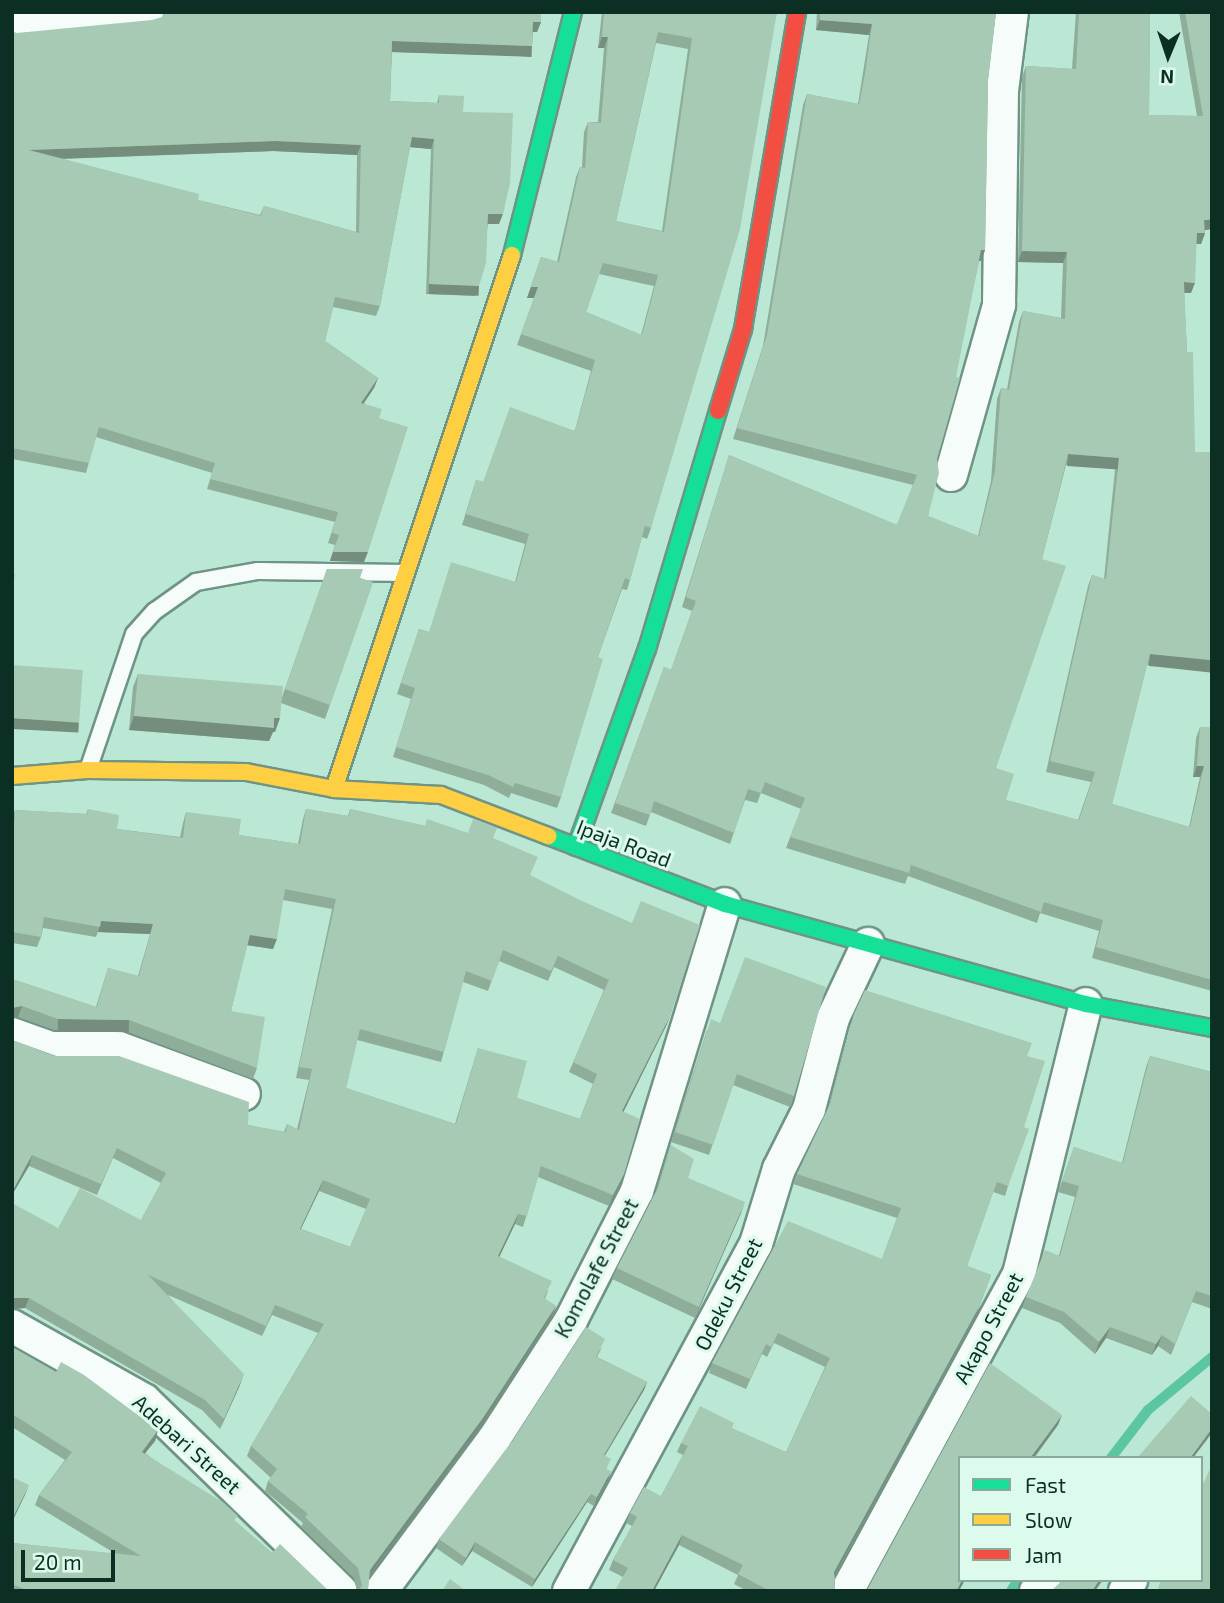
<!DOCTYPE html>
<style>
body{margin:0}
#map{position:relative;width:1224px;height:1603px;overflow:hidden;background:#bbe8d5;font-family:"Exo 2",sans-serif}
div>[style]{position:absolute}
.stream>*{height:10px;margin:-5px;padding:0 5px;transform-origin:5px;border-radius:5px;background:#5cc6a3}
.roads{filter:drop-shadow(2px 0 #6f9486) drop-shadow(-2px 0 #6f9486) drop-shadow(0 2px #6f9486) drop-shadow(0 -2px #6f9486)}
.lane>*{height:16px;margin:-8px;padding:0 8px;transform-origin:8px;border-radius:8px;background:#f5fcf9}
.street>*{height:32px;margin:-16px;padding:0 16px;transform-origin:16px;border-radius:16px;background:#f5fcf9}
.fast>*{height:16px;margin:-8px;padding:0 8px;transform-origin:8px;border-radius:8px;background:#16e098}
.slow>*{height:16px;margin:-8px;padding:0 8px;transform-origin:8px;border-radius:8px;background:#ffcf43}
.jam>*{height:16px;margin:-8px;padding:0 8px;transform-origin:8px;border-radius:8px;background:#f24e42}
.wall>*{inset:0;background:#8fae9a}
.shaded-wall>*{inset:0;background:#748d7d;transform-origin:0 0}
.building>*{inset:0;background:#a6cab3;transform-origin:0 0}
span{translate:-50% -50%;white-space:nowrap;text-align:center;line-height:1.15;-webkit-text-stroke:6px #ddfbed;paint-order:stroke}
.street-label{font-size:21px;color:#0c2f23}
.frame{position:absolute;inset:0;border:14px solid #0c2f23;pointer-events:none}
.legend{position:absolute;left:958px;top:1456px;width:245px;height:126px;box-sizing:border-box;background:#ddfbed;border:2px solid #89a99c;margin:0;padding:9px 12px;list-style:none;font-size:21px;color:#0c2f23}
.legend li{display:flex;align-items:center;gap:14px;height:35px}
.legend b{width:35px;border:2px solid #89a99c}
.north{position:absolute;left:1133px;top:21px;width:70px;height:70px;-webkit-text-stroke:5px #ddfbed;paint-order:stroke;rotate:182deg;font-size:19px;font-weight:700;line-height:28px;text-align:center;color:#0c2f23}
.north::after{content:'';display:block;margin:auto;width:24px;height:32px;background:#0c2f23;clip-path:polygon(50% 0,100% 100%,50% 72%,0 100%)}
.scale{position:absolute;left:21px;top:1550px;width:94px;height:32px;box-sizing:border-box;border:4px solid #0c2f23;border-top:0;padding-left:9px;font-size:21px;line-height:24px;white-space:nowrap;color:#0c2f23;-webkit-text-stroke:5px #ddfbed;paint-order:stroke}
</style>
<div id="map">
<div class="stream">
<div style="left:1111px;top:1458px;width:61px;rotate:-52.4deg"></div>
<div style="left:1148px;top:1410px;width:83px;rotate:-39.6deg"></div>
<div style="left:1011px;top:1591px;width:13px;rotate:-58deg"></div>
</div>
<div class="roads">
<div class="lane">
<div style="left:88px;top:770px;width:144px;rotate:-71.3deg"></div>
<div style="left:134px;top:634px;width:31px;rotate:-48deg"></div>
<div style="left:155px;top:611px;width:50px;rotate:-35.3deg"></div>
<div style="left:196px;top:582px;width:63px;rotate:-10.1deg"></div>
<div style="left:258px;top:571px;width:148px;rotate:0.8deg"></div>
</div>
<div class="street">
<div style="left:12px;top:25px;width:136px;rotate:-5.5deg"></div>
<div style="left:951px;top:475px;width:177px;rotate:-74.2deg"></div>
<div style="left:999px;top:305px;width:214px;rotate:-89.2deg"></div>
<div style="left:1002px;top:91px;width:80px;rotate:-82.8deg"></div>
<div style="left:12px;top:1034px;width:41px;rotate:19.7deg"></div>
<div style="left:51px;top:1048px;width:68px"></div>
<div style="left:119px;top:1048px;width:133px;rotate:20.2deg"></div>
<div style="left:12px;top:1326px;width:151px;rotate:29.3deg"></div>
<div style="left:144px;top:1400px;width:274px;rotate:44.1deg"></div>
<div style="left:381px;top:1591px;width:189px;rotate:-53.4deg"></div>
<div style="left:494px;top:1439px;width:142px;rotate:-57.1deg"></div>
<div style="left:571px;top:1320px;width:145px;rotate:-62.9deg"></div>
<div style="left:637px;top:1191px;width:300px;rotate:-73deg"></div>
<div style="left:569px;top:1591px;width:394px;rotate:-61.7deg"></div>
<div style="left:756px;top:1244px;width:78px;rotate:-73deg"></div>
<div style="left:779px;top:1169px;width:67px;rotate:-63.4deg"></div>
<div style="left:809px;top:1109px;width:94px;rotate:-75.2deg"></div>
<div style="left:833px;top:1018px;width:82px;rotate:-64.7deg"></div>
<div style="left:847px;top:1591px;width:361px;rotate:-61.5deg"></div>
<div style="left:1019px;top:1274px;width:278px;rotate:-76.1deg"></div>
<div style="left:1036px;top:1591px;width:14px;rotate:-54deg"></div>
<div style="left:1125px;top:1591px;width:13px;rotate:-61deg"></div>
</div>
<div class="fast">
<div style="left:512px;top:255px;width:251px;rotate:-75.9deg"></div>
<div style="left:548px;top:836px;width:190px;rotate:21deg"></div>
<div style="left:725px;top:904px;width:375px;rotate:15.5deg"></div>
<div style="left:1086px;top:1004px;width:128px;rotate:10.8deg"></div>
<div style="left:576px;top:847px;width:210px;rotate:-70.3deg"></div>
<div style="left:647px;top:649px;width:248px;rotate:-73.4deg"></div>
</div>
<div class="slow">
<div style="left:12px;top:776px;width:76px;rotate:-4.5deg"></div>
<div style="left:88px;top:770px;width:158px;rotate:0.7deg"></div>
<div style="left:246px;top:772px;width:90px;rotate:10.9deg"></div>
<div style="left:334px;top:789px;width:107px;rotate:3.2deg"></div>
<div style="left:441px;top:795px;width:115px;rotate:21deg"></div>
<div style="left:334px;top:789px;width:563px;rotate:-71.57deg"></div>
</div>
<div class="jam">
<div style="left:718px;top:411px;width:86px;rotate:-73deg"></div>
<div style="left:743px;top:329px;width:322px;rotate:-80.3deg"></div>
</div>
</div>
<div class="wall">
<div style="clip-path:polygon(evenodd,602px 12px,777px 12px,651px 528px,647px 539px,642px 537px,630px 580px,627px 590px,622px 589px,598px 657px,561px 797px,557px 808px,511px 793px,509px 798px,484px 785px,393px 757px,411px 699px,397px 694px,419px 629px,429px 632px,515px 582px,525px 544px,462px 525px,476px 480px,483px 482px,575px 430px,591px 371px,517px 345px,534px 298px,527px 298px,541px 257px,557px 262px,576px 177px,580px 167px,582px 167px,584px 132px,588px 122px,598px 122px,604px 48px,598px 48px,602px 12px,656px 43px,688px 49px,662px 231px,616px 221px,656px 43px,602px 12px,599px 274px,654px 286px,641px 335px,586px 312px,599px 274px)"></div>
<div style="clip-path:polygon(evenodd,817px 12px,996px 12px,988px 80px,985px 250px,981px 261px,979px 261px,937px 459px,928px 516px,978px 536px,991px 481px,997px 399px,1001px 388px,1007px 389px,1019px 322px,1023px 311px,1061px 318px,1063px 263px,1018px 262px,1022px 77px,1026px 66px,1072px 69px,1076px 12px,1150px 12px,1149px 115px,1197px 116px,1179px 12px,1212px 12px,1205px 233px,1201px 244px,1196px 244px,1191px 293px,1184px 293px,1187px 352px,1195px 452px,1212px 452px,1212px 671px,1147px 665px,1112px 804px,1189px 827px,1200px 777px,1193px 777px,1196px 738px,1200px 727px,1212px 728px,1212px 991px,1092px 958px,1099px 931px,1040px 913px,1037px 923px,908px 876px,905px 884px,786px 848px,801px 809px,761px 793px,757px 803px,745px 800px,730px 844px,651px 812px,646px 826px,611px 813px,664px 667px,671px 670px,692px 611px,682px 607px,729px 455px,897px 525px,913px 485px,733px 439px,763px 346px,803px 105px,807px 94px,858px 104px,861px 85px,869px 35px,816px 30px,817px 12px,1066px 465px,1115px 469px,1104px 579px,1092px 575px,1088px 586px,1046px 772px,1091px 782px,1078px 820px,1006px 800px,996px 768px,1042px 559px,1066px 465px)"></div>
<div style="clip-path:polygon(evenodd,541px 22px,537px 32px,533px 32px,532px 46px,528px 56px,392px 52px,390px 101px,437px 103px,439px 95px,463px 112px,499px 224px,488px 224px,475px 296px,426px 294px,431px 149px,410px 147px,380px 306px,376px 316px,333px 307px,325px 341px,378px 378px,374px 388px,364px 403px,379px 418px,364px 562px,330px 561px,335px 545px,328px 543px,335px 522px,207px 489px,212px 473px,96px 437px,86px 473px,12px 459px,12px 32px,17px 33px,541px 22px,273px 151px,357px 155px,356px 232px,264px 206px,260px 215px,198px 200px,62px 159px,273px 151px)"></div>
<div style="clip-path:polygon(327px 569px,373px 582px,325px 719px,281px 703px,275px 732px,273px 732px,269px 741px,129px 730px,133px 687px,138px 674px,282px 697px)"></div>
<div style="clip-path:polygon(evenodd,88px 809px,117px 829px,180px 837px,183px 823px,186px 812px,239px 835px,298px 844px,303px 819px,306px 809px,348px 816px,350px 809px,425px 826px,467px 833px,493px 838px,530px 875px,667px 1024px,623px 1111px,620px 1184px,609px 1206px,538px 1177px,523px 1227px,515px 1224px,499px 1256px,548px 1291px,545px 1299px,556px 1306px,552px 1316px,479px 1429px,369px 1576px,368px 1589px,357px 1591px,354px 1578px,301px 1527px,303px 1523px,265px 1491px,268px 1481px,271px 1478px,247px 1456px,251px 1446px,318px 1333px,272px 1315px,262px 1336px,168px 1295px,240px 1385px,220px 1429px,202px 1410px,25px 1308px,12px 1309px,58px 1228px,141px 1220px,161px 1183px,113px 1158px,97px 1195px,29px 1166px,12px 1195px,12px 1040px,248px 1125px,284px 1132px,287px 1124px,297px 1129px,309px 1080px,296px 1078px,332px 909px,283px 900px,273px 949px,247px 945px,231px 1011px,257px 1068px,253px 1079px,125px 1031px,54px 1030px,18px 1017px,12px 1018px,12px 979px,96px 1007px,108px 968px,138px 976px,150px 934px,98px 932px,96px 937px,43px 928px,41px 937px,37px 947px,12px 943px,12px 818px,15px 810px,86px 814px,88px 809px,499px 961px,548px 981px,554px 967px,604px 990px,569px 1072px,593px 1084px,580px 1119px,517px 1098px,478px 1048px,455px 1124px,346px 1088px,357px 1040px,441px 1062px,463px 982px,488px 991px,499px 961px,88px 809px,319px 1191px,366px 1209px,350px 1247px,301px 1229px,319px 1191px)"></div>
<div style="clip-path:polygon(854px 1014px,1027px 1056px,1024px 1127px,1008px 1186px,1005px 1196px,993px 1192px,967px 1266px,991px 1275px,976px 1315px,835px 1575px,835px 1590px,836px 1591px,747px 1591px,734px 1584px,738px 1575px,679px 1545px,654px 1591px,615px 1591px,623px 1577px,609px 1570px,613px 1560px,632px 1526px,626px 1523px,630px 1513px,661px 1496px,683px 1455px,677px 1452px,681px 1443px,732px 1429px,786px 1452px,825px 1367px,774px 1343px,767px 1357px,762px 1354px,746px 1389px,709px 1373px,712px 1363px,882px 1259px,897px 1218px,793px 1184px,828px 1109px)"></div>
<div style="clip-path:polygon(707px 1030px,794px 1096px,790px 1107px,733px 1085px,709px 1155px,671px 1142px)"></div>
<div style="clip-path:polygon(1150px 1056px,1212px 1072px,1212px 1309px,1192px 1302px,1171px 1355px,1158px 1346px,1152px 1355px,1106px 1338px,1095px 1354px,1060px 1323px,1022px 1308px,1026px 1297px,1059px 1255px,1075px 1197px,1058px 1192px,1074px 1147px,1122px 1163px,1146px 1067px)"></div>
<div style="clip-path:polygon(671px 1145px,688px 1178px,741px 1213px,695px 1318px,612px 1279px,617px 1268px,656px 1191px)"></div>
<div style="clip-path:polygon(12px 1347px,158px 1430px,155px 1441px,145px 1453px,236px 1522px,272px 1553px,329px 1591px,12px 1591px,12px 1543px,116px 1554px,35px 1505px,39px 1495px,65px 1460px,12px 1427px)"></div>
<div style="clip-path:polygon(602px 1347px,597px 1357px,647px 1382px,644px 1390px,605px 1456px,608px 1480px,594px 1506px,587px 1502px,532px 1587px,472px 1551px,462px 1566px,436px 1548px,439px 1539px)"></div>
</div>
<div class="shaded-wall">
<div style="clip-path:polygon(820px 20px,872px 24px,869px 35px,816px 30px)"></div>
<div style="clip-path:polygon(533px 22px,541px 22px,537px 32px,529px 32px)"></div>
<div style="clip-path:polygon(602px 37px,608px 37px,604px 48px,598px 48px)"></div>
<div style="left:392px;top:41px;width:140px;height:11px;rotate:2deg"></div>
<div style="clip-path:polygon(412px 137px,434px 139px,431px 149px,408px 147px)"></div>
<div style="clip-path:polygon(276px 141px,361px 145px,357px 155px,273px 151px,25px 160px,29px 150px)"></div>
<div style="clip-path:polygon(488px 214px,503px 214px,499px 224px,484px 224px)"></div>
<div style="clip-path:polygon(1212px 219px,1212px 229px,1201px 231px,1204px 220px)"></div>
<div style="clip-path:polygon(1197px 233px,1205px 233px,1201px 244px,1193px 244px)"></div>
<div style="clip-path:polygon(981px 250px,985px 250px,981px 261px,977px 261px)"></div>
<div style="clip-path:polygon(1022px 251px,1067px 252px,1063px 263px,1018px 262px)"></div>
<div style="clip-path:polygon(1184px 282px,1195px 283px,1191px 293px,1180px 293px)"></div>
<div style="left:429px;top:284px;width:50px;height:10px;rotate:2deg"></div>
<div style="clip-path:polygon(531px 287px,538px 287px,534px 298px,527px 298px)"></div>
<div style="clip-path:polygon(378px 378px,374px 388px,357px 413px,361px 403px)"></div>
<div style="left:1068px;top:454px;width:51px;height:12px;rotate:4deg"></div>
<div style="clip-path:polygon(333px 552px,368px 552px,364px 562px,330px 561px)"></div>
<div style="left:1150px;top:654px;width:62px;height:12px;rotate:6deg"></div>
<div style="clip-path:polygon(134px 716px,274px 718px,280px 718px,275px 732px,273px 732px,269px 741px,129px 730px)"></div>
<div style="left:12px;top:718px;width:67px;height:11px;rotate:3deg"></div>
<div style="clip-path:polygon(1197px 766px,1204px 766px,1200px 777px,1193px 777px)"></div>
<div style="clip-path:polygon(101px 921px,153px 924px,150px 934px,98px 932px)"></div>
<div style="clip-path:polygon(250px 935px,277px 939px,273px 949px,246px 945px)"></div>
<div style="clip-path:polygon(22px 1006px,18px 1017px,12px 1018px,12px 1008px)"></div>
<div style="clip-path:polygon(671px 1014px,667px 1024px,619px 1121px,622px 1111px)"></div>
<div style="left:58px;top:1019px;width:71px;height:12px;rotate:1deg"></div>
<div style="clip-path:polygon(32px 1155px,29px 1166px,12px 1195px,12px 1192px)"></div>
<div style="clip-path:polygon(624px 1174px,620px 1184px,609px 1206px,613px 1195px)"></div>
<div style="clip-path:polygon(323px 1180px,319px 1191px,296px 1239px,300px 1229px)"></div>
<div style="clip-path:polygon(745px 1202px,741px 1213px,695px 1318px,699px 1307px)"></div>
<div style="clip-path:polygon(518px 1214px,515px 1224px,495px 1266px,498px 1256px)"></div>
<div style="clip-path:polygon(12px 1298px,29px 1298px,25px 1308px,12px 1309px)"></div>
<div style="clip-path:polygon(980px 1305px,976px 1315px,831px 1582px,834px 1572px)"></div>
<div style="clip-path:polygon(556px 1306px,552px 1316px,479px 1429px,366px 1580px,370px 1570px)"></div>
<div style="clip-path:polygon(1110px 1327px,1106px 1338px,1095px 1354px,1099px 1342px)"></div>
<div style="clip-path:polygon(1162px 1335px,1158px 1346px,1152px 1355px,1156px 1344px)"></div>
<div style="clip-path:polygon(244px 1374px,240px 1385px,220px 1429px,224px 1419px)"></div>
<div style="clip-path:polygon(647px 1382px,644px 1390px,600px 1463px,604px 1455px)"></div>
<div style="clip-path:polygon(1062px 1415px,1058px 1425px,1034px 1458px,1030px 1458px)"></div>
<div style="clip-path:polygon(1212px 1428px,1212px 1433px,1193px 1458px,1190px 1458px)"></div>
<div style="clip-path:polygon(158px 1430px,155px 1441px,138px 1462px,142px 1452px)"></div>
<div style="clip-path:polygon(611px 1471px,608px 1480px,594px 1506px,597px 1497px)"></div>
<div style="clip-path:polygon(29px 1485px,25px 1495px,12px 1522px,12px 1519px)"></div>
<div style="clip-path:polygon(591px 1494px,587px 1502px,532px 1587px,535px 1579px)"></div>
<div style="clip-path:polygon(682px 1535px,679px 1545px,654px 1591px,652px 1591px)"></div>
<div style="clip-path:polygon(475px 1542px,472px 1551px,462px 1566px,466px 1558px)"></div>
<div style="clip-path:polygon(962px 1580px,965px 1580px,959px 1591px,956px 1591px)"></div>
<div style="clip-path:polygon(1099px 1580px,1103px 1580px,1095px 1591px,1092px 1591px)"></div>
</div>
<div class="building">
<div style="clip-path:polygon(evenodd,164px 12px,541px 12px,541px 22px,533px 22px,532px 46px,392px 41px,390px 101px,439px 103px,439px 95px,464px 96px,463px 112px,513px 113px,510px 183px,503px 214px,488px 214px,486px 263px,479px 286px,429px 284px,434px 139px,412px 137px,380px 306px,335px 297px,325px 341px,378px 378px,361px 403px,382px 409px,379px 418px,408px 427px,368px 552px,333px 552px,339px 535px,332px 533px,338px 512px,210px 479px,215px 463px,99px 427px,89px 463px,12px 448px,12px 32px,17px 33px,152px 20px,162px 17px,164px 12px,276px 141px,361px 145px,359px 233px,264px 206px,261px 216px,198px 200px,199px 194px,29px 150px,276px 141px)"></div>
<div style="clip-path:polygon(evenodd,604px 12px,777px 12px,740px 229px,651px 528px,645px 526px,630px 580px,625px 578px,598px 657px,603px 659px,561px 797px,515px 783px,513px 787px,488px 775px,396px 747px,415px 688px,401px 683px,419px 629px,429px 632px,451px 562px,516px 582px,529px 534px,466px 514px,476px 480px,483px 482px,510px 407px,575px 431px,595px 360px,521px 334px,538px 287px,531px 287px,541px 257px,559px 262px,580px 167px,585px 168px,588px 122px,601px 123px,608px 37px,602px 37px,604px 12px,658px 32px,692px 38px,664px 232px,616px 221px,658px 32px,604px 12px,603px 263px,658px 275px,642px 335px,586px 312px,603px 263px)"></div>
<div style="clip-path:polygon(evenodd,820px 12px,996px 12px,988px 80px,985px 250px,981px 250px,956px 377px,960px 378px,937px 459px,939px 473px,928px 516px,979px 536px,995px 471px,1001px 388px,1009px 390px,1023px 311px,1065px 319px,1067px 252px,1022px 251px,1026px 66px,1076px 69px,1079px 12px,1150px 12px,1149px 115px,1203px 116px,1185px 12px,1212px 12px,1212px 219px,1204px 220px,1205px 233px,1197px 233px,1195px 283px,1184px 282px,1187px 352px,1193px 352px,1195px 452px,1212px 452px,1212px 660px,1150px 654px,1112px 804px,1190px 827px,1204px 766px,1197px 766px,1200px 727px,1212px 728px,1212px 980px,1096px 947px,1103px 920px,1044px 902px,1041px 912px,911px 865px,909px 873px,790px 837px,805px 798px,765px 782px,761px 793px,748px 789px,734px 833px,654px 801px,650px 815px,615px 803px,664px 667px,671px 670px,696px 601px,686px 597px,729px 455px,897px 525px,917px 475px,737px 428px,767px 335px,807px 94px,859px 104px,865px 74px,872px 24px,820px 20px,820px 12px,1068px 454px,1119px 458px,1106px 579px,1092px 575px,1050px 761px,1095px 772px,1079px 820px,1006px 800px,1014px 774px,996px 768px,1066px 566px,1042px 559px,1068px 454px)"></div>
<div style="clip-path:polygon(327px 569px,363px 569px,360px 578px,373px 582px,330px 705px,285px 689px)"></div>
<div style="clip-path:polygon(12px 574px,15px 574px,12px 590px)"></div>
<div style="left:12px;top:665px;width:71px;height:53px;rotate:4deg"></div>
<div style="clip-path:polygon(138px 674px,283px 686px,280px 718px,274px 718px,274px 728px,134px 716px)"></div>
<div style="clip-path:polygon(evenodd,88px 809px,119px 815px,117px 829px,183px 838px,186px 812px,241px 819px,239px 835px,300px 844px,306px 809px,349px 816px,350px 809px,425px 826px,427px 819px,468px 833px,473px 819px,497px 828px,493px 838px,538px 857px,530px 875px,582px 901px,632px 923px,641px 901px,700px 925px,671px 1014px,622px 1111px,640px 1119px,624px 1174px,613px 1195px,541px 1166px,527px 1216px,518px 1214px,498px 1256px,552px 1281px,544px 1298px,556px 1306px,483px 1418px,370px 1570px,368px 1589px,371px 1591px,357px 1591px,362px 1586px,358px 1568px,305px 1517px,308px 1514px,268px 1481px,277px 1469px,251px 1446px,324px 1324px,275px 1305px,266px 1326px,148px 1275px,244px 1374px,224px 1419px,205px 1400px,29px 1298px,12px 1298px,12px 1203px,58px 1228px,80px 1188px,141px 1220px,166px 1173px,117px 1148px,101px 1184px,32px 1155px,12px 1192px,12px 1040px,54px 1056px,119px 1056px,249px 1102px,248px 1125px,286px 1132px,287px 1124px,299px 1130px,312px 1069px,299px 1067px,336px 899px,285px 889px,277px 939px,250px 935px,231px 1011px,265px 1017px,257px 1068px,129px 1020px,58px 1019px,22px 1006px,12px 1008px,12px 979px,97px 1007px,108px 968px,139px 976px,153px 924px,101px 921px,100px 927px,44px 917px,41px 937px,12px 932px,12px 855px,15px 810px,87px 814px,88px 809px,503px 950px,551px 971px,558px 956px,609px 980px,573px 1062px,597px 1074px,580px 1119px,517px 1098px,527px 1061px,478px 1048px,456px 1124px,346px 1088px,360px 1029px,444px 1052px,466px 971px,492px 981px,503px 950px,88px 809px,323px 1180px,370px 1199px,350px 1247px,300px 1229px,323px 1180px)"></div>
<div style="clip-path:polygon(745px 957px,826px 987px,794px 1096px,737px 1074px,713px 1145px,675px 1132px,711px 1019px,720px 1023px)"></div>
<div style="clip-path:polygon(865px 990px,1032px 1043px,1027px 1056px,1045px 1061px,1024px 1127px,1029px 1129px,1008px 1186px,997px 1182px,967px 1266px,991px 1275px,980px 1305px,834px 1572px,835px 1590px,836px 1591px,770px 1591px,738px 1574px,743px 1565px,682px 1535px,652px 1591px,615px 1591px,628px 1568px,613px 1560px,637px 1517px,630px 1513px,644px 1487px,661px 1496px,688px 1446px,681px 1443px,700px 1406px,734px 1423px,732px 1428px,786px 1452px,830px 1358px,778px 1333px,771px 1347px,766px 1344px,750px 1379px,712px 1363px,788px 1221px,882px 1259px,901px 1208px,797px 1174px,830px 1104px,854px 1014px)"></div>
<div style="clip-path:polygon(1150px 1056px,1212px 1072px,1212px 1296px,1196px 1291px,1175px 1344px,1162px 1335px,1156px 1344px,1110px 1327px,1099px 1342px,1064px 1312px,1026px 1297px,1045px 1250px,1060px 1256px,1079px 1186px,1062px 1181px,1074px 1147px,1123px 1163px)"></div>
<div style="clip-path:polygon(671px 1145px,694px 1159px,688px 1178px,745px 1202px,699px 1307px,617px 1268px,658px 1188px)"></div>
<div style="clip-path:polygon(586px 1327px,605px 1339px,596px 1357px,647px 1382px,604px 1455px,611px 1459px,606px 1469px,611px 1471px,597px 1497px,591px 1494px,535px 1579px,475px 1542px,466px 1558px,439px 1539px,513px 1440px)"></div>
<div style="clip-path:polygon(12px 1347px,56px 1372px,61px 1362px,84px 1375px,158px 1430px,142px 1452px,224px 1503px,238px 1516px,234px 1520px,272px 1553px,280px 1544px,329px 1591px,29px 1591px,12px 1584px,12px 1543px,141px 1556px,39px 1495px,72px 1452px,12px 1414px)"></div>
<div style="clip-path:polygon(990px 1363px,1062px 1415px,1030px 1458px,960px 1458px,960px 1580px,962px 1580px,956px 1591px,865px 1591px,867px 1590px)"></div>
<div style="clip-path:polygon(1191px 1396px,1212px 1414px,1212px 1428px,1190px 1458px,1137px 1458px)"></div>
<div style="clip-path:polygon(1212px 1465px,1212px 1591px,1157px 1591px,1161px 1580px,1201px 1580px,1201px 1488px)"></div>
<div style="clip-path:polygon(12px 1477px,29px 1485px,12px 1519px)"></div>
<div style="clip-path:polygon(450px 1579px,466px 1591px,442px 1591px)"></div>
<div style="clip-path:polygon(1063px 1580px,1099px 1580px,1092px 1591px,1051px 1591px)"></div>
</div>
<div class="street-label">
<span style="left:624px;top:843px;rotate:21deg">Ipaja Road</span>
<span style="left:596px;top:1268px;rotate:-62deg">Komolafe Street</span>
<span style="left:728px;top:1294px;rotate:-63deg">Odeku Street</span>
<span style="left:988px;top:1328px;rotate:-62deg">Akapo Street</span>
<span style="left:187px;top:1444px;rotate:42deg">Adebari Street</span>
</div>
<div class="frame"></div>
<ul class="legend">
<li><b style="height:9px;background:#16e098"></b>Fast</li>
<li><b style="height:9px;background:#ffcf43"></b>Slow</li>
<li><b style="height:9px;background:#f24e42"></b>Jam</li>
</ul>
<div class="north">N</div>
<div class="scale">20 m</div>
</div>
